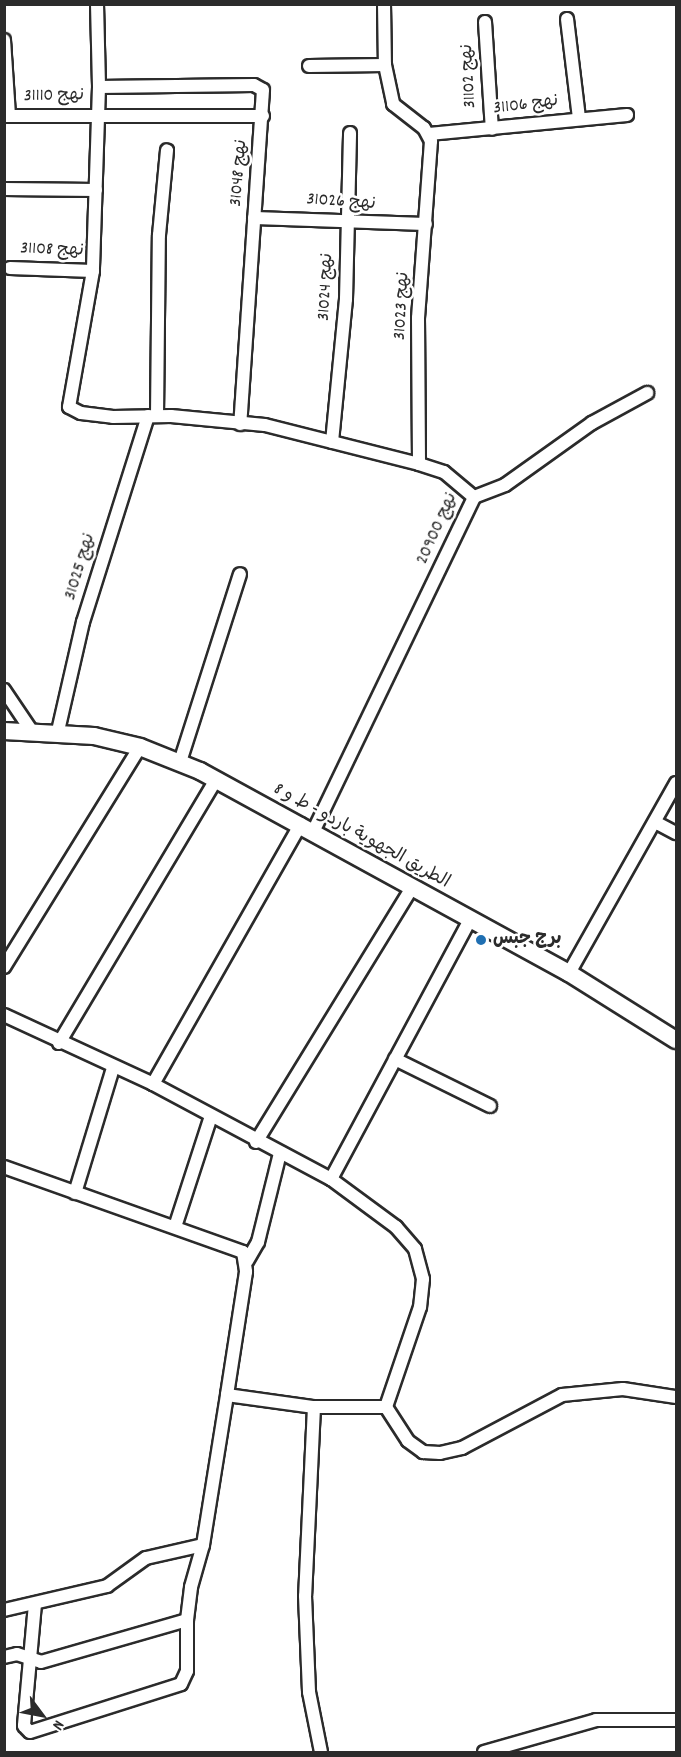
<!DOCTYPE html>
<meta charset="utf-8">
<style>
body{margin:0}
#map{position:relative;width:681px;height:1757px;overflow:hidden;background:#fff;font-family:Dekko,"Playpen Sans Arabic",sans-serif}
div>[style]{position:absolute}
.roads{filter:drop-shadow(2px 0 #2b2b2b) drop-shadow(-2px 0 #2b2b2b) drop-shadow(0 2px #2b2b2b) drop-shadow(0 -2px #2b2b2b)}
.minor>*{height:12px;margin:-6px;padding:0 6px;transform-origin:6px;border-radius:6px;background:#fff}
.secondary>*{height:16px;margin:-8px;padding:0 8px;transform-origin:8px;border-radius:8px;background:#fff}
.dots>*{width:16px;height:16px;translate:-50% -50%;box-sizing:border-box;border:3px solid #fff;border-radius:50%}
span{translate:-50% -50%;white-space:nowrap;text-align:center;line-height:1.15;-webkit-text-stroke:5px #fff;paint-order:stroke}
.street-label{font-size:18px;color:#2b2b2b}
.poi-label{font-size:18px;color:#2b2b2b;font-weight:700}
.left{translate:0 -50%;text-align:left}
.frame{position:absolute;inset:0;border:6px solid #2b2b2b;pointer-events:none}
.north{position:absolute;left:12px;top:1685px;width:60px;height:60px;-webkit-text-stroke:4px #fff;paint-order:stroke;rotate:122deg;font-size:16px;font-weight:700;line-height:24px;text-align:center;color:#2b2b2b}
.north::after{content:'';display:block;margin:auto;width:21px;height:27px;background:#2b2b2b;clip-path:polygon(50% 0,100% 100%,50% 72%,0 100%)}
</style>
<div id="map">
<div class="roads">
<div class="minor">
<div style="left:97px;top:4px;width:83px;rotate:88.6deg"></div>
<div style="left:99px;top:87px;width:184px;rotate:91.9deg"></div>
<div style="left:93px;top:271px;width:138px;rotate:100deg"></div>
<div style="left:69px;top:407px;width:13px;rotate:27deg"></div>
<div style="left:81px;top:413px;width:32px;rotate:7deg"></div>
<div style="left:113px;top:417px;width:58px;rotate:-1deg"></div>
<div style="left:171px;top:416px;width:94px;rotate:5.5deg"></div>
<div style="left:265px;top:425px;width:159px;rotate:14.2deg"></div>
<div style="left:419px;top:464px;width:26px;rotate:18deg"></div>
<div style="left:444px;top:472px;width:39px;rotate:40deg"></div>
<div style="left:384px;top:4px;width:61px;rotate:89.1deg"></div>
<div style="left:385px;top:65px;width:40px;rotate:78deg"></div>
<div style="left:393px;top:104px;width:39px;rotate:38deg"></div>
<div style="left:424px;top:128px;width:15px;rotate:62deg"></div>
<div style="left:431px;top:141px;width:177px;rotate:94.2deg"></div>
<div style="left:418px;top:318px;width:146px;rotate:89.6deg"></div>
<div style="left:567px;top:19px;width:100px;rotate:83.1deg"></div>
<div style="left:485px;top:22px;width:107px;rotate:86.3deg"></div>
<div style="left:4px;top:40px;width:76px;rotate:86.2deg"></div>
<div style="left:309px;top:66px;width:76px;rotate:-0.8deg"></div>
<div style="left:99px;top:87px;width:155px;rotate:-0.7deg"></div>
<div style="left:254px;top:85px;width:10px;rotate:29deg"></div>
<div style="left:263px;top:90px;width:335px;rotate:93.9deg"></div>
<div style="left:4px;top:116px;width:259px"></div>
<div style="left:429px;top:134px;width:199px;rotate:-5.5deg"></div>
<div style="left:4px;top:189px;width:92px;rotate:0.6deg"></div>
<div style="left:254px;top:218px;width:172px;rotate:2deg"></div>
<div style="left:10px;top:268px;width:83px;rotate:2.1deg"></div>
<div style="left:157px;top:416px;width:181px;rotate:-89.4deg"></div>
<div style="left:159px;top:235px;width:85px;rotate:-84.6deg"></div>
<div style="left:332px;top:442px;width:144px;rotate:-84.4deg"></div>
<div style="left:346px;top:299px;width:166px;rotate:-88.6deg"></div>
<div style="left:474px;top:497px;width:33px;rotate:-21deg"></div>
<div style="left:505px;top:485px;width:107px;rotate:-35.5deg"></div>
<div style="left:592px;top:423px;width:63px;rotate:-28.6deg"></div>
<div style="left:4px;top:690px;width:48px;rotate:56deg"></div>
<div style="left:58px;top:731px;width:112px;rotate:-77.1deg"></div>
<div style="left:83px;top:622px;width:216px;rotate:-72.5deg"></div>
<div style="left:180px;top:762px;width:197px;rotate:-72.3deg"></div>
<div style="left:655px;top:822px;width:24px;rotate:28deg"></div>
<div style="left:313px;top:832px;width:372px;rotate:-64.3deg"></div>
<div style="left:4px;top:967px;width:259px;rotate:-58.3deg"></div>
<div style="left:569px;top:973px;width:218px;rotate:-60.6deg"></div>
<div style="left:4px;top:1015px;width:164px;rotate:24.8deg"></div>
<div style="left:153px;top:1084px;width:202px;rotate:28.1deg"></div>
<div style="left:331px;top:1179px;width:81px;rotate:36.4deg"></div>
<div style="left:396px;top:1227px;width:29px;rotate:49deg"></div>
<div style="left:415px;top:1249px;width:31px;rotate:75deg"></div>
<div style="left:423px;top:1279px;width:28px;rotate:96deg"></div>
<div style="left:420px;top:1307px;width:106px;rotate:108.8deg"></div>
<div style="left:386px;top:1407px;width:40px;rotate:57.1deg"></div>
<div style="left:408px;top:1441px;width:19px;rotate:36deg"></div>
<div style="left:423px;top:1452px;width:17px;rotate:3deg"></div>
<div style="left:440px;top:1453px;width:23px;rotate:-13deg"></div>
<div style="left:462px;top:1448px;width:113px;rotate:-27.9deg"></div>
<div style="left:562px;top:1395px;width:61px;rotate:-5.6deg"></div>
<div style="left:623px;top:1389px;width:54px;rotate:8.6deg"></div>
<div style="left:59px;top:1043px;width:306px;rotate:-59.2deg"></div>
<div style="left:395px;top:1059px;width:106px;rotate:26.3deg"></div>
<div style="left:153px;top:1084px;width:299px;rotate:-60.4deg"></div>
<div style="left:256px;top:1142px;width:297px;rotate:-58.5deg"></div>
<div style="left:4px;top:1167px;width:254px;rotate:19.6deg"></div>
<div style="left:243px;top:1252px;width:20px;rotate:81deg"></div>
<div style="left:246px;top:1272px;width:124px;rotate:98.8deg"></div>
<div style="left:227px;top:1395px;width:88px;rotate:7.9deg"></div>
<div style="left:314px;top:1407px;width:72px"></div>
<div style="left:331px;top:1179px;width:294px;rotate:-61.8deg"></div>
<div style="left:75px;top:1193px;width:131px;rotate:-73.1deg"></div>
<div style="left:175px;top:1227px;width:117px;rotate:-72deg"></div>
<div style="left:247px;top:1261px;width:22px;rotate:-60deg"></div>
<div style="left:258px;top:1242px;width:92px;rotate:-76.1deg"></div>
<div style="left:314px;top:1407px;width:189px;rotate:92.7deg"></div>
<div style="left:305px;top:1596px;width:96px;rotate:87.6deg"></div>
<div style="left:309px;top:1692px;width:61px;rotate:78.7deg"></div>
<div style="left:35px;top:1604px;width:122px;rotate:95.2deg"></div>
<div style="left:24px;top:1726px;width:8px;rotate:45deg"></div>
<div style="left:30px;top:1732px;width:158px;rotate:-17.6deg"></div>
<div style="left:181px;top:1684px;width:14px;rotate:-65deg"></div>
<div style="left:187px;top:1671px;width:51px;rotate:-90deg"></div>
<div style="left:4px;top:1610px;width:106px;rotate:-13.1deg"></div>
<div style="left:107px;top:1586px;width:48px;rotate:-35.7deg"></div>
<div style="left:146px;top:1558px;width:58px;rotate:-12.8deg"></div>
<div style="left:4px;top:1657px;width:13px;rotate:-13deg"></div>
<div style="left:17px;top:1654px;width:25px;rotate:18deg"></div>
<div style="left:41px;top:1662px;width:152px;rotate:-16deg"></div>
<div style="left:187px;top:1620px;width:33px;rotate:-83deg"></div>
<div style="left:191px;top:1587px;width:44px;rotate:-74.1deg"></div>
<div style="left:203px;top:1545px;width:152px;rotate:-80.9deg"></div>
<div style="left:484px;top:1752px;width:116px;rotate:-15.9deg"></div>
<div style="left:596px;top:1720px;width:80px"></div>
</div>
<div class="secondary">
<div style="left:4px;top:731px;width:90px;rotate:3.2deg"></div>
<div style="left:94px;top:736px;width:47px;rotate:13.4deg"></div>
<div style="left:140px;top:747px;width:65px;rotate:21.8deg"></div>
<div style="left:200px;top:771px;width:421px;rotate:28.7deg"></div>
<div style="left:569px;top:973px;width:126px;rotate:32.1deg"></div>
</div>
</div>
<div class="dots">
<div style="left:481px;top:940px;background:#1f6fb2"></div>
</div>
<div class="street-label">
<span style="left:470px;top:76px;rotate:-93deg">نهج 31102</span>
<span style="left:54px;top:97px;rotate:-1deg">نهج 31110</span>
<span style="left:526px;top:106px;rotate:-7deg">نهج 31106</span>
<span style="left:240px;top:173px;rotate:-85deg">نهج 31048</span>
<span style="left:341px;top:203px;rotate:4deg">نهج 31026</span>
<span style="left:52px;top:251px;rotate:2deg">نهج 31108</span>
<span style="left:327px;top:287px;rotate:-87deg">نهج 31024</span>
<span style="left:403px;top:306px;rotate:-87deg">نهج 31023</span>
<span style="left:438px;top:529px;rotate:-66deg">نهج 20900</span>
<span style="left:81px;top:567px;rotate:-73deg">نهج 31025</span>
<span style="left:361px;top:837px;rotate:29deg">الطريق الجهوية باردو - ط و 8</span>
</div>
<div class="poi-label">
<span class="left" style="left:493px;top:940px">برج جبس</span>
</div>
<div class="frame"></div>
<div class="north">N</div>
</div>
